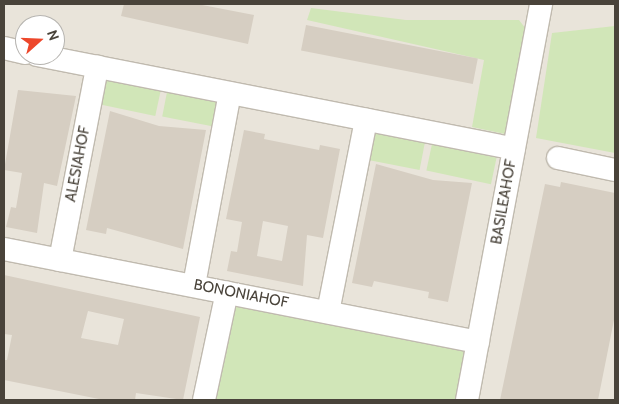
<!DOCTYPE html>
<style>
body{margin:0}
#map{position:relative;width:619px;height:404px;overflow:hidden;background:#f5f2ec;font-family:Cabin,sans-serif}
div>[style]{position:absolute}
.residential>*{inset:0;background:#e9e4da}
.green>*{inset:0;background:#d1e6b8;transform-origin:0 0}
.building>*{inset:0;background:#d6cec2;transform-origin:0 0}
.roads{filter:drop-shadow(1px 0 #c0baaf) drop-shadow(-1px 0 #c0baaf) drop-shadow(0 1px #c0baaf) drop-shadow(0 -1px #c0baaf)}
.minor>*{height:22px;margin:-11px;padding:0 11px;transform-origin:11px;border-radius:11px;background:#fff}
span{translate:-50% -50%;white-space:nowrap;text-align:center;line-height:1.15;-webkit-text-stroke:4px #fff;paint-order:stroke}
.street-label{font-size:15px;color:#49433a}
.frame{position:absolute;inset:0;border:5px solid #49433a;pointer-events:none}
.north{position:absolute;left:15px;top:15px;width:50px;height:50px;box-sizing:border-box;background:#fff;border:1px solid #b6b4b0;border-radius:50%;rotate:70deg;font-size:14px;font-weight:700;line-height:20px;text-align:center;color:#49433a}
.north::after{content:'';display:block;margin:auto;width:18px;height:22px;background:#ed472b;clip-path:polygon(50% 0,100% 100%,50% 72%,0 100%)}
</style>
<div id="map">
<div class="residential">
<div style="clip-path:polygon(evenodd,4px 4px,615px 4px,615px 400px,4px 400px,4px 4px,25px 25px,55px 25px,55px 55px,25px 55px,25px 25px)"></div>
</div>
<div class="green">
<div style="clip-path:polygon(311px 8px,406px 20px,519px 20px,526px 29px,505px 134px,472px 127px,484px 60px,307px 20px)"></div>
<div style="clip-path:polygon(615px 26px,615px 153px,536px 138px,552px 33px)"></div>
<div style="left:101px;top:78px;width:61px;height:26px;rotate:12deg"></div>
<div style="left:167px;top:92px;width:60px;height:25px;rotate:11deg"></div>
<div style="left:366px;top:131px;width:60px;height:28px;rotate:11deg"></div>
<div style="left:432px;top:144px;width:66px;height:27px;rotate:12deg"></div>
<div style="clip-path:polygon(239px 303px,471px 344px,459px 400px,213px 400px,232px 309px)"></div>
</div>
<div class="building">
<div style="clip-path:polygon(124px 4px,197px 4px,254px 15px,248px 44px,121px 16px)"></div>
<div style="left:306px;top:25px;width:175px;height:26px;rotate:11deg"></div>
<div style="clip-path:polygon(18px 90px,76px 96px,57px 186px,44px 183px,37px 233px,6px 227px,11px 207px,16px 208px,22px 173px,4px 170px)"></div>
<div style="clip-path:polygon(110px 111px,159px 126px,206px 130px,183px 249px,107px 228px,106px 234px,86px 230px)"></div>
<div style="clip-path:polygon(evenodd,244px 130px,265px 134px,264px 139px,319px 150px,320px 145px,340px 149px,323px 238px,307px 235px,303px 286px,227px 271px,231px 251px,237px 252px,242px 222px,226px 219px,244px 130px,263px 221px,288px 226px,282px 261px,257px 256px,263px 221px)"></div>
<div style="clip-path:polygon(376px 164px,433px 180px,472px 183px,448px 302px,428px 298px,429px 292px,374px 281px,372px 287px,352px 283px)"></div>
<div style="clip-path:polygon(561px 182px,615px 193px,615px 315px,598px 400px,500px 400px,545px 184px,560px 187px)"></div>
<div style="clip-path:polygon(evenodd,4px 275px,200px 317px,183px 400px,136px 393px,135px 400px,104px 400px,4px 380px,4px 360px,7px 360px,12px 335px,4px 334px,4px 275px,88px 311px,124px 319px,118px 345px,81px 338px,88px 311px)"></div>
</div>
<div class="roads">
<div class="minor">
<div style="left:4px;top:48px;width:22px;rotate:13deg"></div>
<div style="left:37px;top:55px;width:486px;rotate:11.1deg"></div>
<div style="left:558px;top:158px;width:58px;rotate:11.9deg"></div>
<div style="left:4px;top:249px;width:483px;rotate:11.1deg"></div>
<div style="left:60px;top:260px;width:197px;rotate:-79.1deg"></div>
<div style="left:194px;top:285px;width:195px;rotate:-79.4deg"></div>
<div style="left:328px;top:312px;width:196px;rotate:-78.8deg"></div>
<div style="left:204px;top:400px;width:110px;rotate:-78deg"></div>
<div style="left:467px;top:400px;width:403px;rotate:-79.4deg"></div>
</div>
</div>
<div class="street-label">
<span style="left:78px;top:164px;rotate:-79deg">ALESIAHOF</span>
<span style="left:504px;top:202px;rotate:-80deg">BASILEAHOF</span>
<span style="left:241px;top:294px;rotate:11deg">BONONIAHOF</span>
</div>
<div class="frame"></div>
<div class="north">N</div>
</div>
